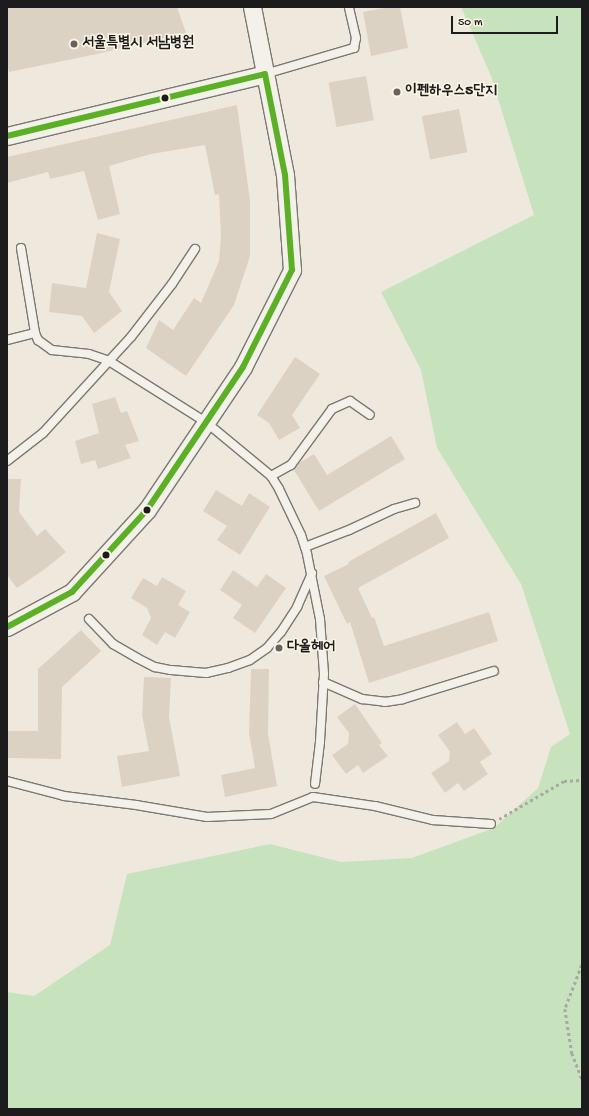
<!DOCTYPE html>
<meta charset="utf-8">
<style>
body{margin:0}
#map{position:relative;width:589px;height:1116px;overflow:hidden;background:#efe9dd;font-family:"Gochi Hand","Poor Story",sans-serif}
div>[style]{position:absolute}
.green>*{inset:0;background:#c7e3bd}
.building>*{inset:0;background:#dcd2c4;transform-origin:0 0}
.path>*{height:2.5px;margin-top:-1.25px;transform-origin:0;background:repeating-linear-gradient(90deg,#aaa8a3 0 3px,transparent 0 6px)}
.roads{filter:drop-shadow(1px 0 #7b7873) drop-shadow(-1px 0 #7b7873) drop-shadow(0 1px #7b7873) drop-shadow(0 -1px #7b7873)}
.service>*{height:8px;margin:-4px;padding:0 4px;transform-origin:4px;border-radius:4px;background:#f4f1ea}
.minor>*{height:17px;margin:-8.5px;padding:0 8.5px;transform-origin:8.5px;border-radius:8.5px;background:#f4f1ea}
.bus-1>*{height:6px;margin:-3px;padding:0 3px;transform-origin:3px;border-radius:3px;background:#5bb025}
.dots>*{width:11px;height:11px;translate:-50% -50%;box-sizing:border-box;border:2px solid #fcf5e5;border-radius:50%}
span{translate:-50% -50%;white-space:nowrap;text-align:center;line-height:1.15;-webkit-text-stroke:3px #fcf5e5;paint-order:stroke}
.poi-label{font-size:15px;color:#1c1c1c;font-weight:700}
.left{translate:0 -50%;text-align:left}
.frame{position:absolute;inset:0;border:8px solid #1c1c1c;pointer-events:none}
.scale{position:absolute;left:451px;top:16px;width:107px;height:18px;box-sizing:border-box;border:2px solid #1c1c1c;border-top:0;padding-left:5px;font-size:12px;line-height:14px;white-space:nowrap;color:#1c1c1c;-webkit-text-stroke:3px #fcf5e5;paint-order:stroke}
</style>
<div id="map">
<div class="green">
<div style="clip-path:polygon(461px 7px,582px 7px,582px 1109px,7px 1109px,7px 992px,34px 996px,110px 945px,127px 874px,270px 844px,341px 862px,412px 858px,494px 828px,538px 788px,551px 747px,570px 734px,521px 584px,437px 448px,421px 370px,381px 292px,534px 215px,491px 76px)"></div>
</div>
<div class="building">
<div style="clip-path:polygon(7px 7px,177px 7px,186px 33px,97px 54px,9px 72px,7px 62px)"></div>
<div style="clip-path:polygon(389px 7px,400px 7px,408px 48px,371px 56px,363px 12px)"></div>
<div style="left:366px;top:76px;width:45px;height:38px;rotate:80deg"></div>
<div style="clip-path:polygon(237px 105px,250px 201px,250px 256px,234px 305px,186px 376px,146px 348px,159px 320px,173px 330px,194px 298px,201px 303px,219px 261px,221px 236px,219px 194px,215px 195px,205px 145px,151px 154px,109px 166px,120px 214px,98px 220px,84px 171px,50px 179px,48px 172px,7px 183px,7px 157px)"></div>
<div style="left:459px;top:109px;width:44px;height:38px;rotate:79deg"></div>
<div style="clip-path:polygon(97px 233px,120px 239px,109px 292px,122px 311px,94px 333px,82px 316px,49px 312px,52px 283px,86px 288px)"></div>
<div style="clip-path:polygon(295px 357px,320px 374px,292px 415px,300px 428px,279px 440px,269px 423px,257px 415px)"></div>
<div style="clip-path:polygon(115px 397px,121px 413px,127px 411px,139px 441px,125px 445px,131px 458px,98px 469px,95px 460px,81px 464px,75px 441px,99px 433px,92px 404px)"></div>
<div style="clip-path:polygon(391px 436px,405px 459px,319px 511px,294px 470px,299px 463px,314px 454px,327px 475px)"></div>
<div style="clip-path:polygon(7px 479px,21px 479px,19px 512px,37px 536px,45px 529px,66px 552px,45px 569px,17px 588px,7px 575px)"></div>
<div style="clip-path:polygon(216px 490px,242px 506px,249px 493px,270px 507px,240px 555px,217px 540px,227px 526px,203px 511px)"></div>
<div style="clip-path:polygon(436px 513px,449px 538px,358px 588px,372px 618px,374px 617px,384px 646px,489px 612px,498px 641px,369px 683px,350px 622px,347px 624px,324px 576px,349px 564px,348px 562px)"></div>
<div style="clip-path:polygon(233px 570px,257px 587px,266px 574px,286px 588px,255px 633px,233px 618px,242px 605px,220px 590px)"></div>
<div style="clip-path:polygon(162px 577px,186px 591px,178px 605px,190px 612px,175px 638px,165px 632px,157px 645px,142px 635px,151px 618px,147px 608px,131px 598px,143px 578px,157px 586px)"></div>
<div style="clip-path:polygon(81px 630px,101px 651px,62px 687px,61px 759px,7px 758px,7px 731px,38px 731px,38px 669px)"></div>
<div style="clip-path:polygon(251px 669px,269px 669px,268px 734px,277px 786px,225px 797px,221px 775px,255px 768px,249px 733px)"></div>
<div style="clip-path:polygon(144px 677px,171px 678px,169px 717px,180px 776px,122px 787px,117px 756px,149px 751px,142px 715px)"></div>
<div style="clip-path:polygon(355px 704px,382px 743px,379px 745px,388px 756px,363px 773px,358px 765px,346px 774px,332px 755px,348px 744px,349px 733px,337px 717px)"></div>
<div style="clip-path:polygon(457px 722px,465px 734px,474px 728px,492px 754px,480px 762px,488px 774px,464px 791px,458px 783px,445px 793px,431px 773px,449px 761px,450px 752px,438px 735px)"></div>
</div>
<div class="path">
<div style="left:499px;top:819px;width:75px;rotate:-30.3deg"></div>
<div style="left:564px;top:781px;width:18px;rotate:-3deg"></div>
<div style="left:582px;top:965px;width:47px;rotate:111.1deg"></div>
<div style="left:565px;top:1009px;width:45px;rotate:81deg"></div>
<div style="left:572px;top:1053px;width:28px;rotate:69deg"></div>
</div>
<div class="roads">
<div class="service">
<div style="left:265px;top:74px;width:93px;rotate:-16.3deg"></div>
<div style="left:354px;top:48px;width:10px;rotate:-79deg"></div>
<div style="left:356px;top:38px;width:32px;rotate:-103deg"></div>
<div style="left:21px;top:248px;width:86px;rotate:80.6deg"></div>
<div style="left:35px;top:333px;width:8px;rotate:67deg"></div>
<div style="left:38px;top:340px;width:17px;rotate:36deg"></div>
<div style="left:52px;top:350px;width:37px;rotate:6deg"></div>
<div style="left:89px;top:354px;width:21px;rotate:19deg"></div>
<div style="left:109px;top:361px;width:116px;rotate:32.3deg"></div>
<div style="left:207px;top:423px;width:83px;rotate:39.6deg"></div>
<div style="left:271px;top:476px;width:15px;rotate:58deg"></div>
<div style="left:279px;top:489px;width:51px;rotate:64.4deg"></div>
<div style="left:301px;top:535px;width:20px;rotate:72deg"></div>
<div style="left:307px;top:554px;width:66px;rotate:78.7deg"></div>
<div style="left:320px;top:619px;width:55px;rotate:85.8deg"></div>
<div style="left:324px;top:674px;width:68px;rotate:93.4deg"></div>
<div style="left:320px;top:742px;width:42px;rotate:96.8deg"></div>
<div style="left:7px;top:340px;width:29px;rotate:-14deg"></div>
<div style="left:7px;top:461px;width:46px;rotate:-37.9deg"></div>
<div style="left:43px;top:433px;width:130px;rotate:-47.5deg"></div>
<div style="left:131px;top:337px;width:67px;rotate:-52.3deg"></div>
<div style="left:172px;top:284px;width:42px;rotate:-56.7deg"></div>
<div style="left:271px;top:476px;width:23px;rotate:-29deg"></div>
<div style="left:291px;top:465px;width:69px;rotate:-53.8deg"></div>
<div style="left:332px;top:409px;width:20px;rotate:-24deg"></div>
<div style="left:350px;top:401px;width:24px;rotate:35deg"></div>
<div style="left:305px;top:547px;width:47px;rotate:-21.1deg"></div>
<div style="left:349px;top:530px;width:50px;rotate:-25deg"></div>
<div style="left:394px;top:509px;width:22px;rotate:-16deg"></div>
<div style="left:89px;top:619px;width:35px;rotate:46deg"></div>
<div style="left:113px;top:644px;width:28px;rotate:30deg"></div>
<div style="left:137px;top:658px;width:20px;rotate:27deg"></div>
<div style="left:155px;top:667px;width:16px;rotate:11deg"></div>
<div style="left:171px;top:670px;width:35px;rotate:5deg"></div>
<div style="left:206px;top:673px;width:23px;rotate:-13deg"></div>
<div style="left:228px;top:668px;width:23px;rotate:-20deg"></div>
<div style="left:250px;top:660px;width:21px;rotate:-35deg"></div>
<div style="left:267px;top:648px;width:21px;rotate:-49deg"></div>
<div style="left:281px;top:632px;width:30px;rotate:-57deg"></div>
<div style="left:297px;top:607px;width:37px;rotate:-66deg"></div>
<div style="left:323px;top:682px;width:43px;rotate:23.6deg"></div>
<div style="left:362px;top:699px;width:23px;rotate:7deg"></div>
<div style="left:385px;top:702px;width:18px;rotate:-9deg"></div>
<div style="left:403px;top:699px;width:95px;rotate:-17.1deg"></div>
<div style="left:7px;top:781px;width:59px;rotate:14.7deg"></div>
<div style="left:64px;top:796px;width:73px;rotate:7.1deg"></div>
<div style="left:136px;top:805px;width:72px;rotate:9.6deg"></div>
<div style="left:207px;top:817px;width:64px;rotate:-2.7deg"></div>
<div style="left:271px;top:814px;width:45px;rotate:-22deg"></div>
<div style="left:313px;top:797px;width:63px;rotate:8.3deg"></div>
<div style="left:375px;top:806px;width:60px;rotate:13.6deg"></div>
<div style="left:433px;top:820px;width:58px;rotate:3.9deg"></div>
</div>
<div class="minor">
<div style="left:7px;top:136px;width:265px;rotate:-13.5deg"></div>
<div style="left:7px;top:627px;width:74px;rotate:-28.3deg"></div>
<div style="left:72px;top:592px;width:111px;rotate:-47.6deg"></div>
<div style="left:147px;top:510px;width:172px;rotate:-56.1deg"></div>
<div style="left:243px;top:367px;width:109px;rotate:-63.2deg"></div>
<div style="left:292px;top:270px;width:95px;rotate:-94.2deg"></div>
<div style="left:285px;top:175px;width:171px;rotate:-101.1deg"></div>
</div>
</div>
<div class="bus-1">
<div style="left:7px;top:136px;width:265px;rotate:-13.5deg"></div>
<div style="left:7px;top:627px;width:74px;rotate:-28.3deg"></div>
<div style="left:72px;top:592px;width:111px;rotate:-47.6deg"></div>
<div style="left:147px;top:510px;width:172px;rotate:-56.1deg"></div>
<div style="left:243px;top:367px;width:109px;rotate:-63.2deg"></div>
<div style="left:292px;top:270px;width:95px;rotate:-94.2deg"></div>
<div style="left:285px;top:175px;width:103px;rotate:-101.2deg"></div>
</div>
<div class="dots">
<div style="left:74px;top:44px;background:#666460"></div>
<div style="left:397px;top:92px;background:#666460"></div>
<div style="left:165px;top:98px;background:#1c1c1c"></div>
<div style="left:147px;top:510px;background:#1c1c1c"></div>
<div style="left:106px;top:555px;background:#1c1c1c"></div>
<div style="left:279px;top:648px;background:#666460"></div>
</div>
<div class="poi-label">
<span class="left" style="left:82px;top:44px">서울특별시 서남병원</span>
<span class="left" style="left:405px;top:92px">이펜하우스5단지</span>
<span class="left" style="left:287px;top:648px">다올헤어</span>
</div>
<div class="frame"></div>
<div class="scale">50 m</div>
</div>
